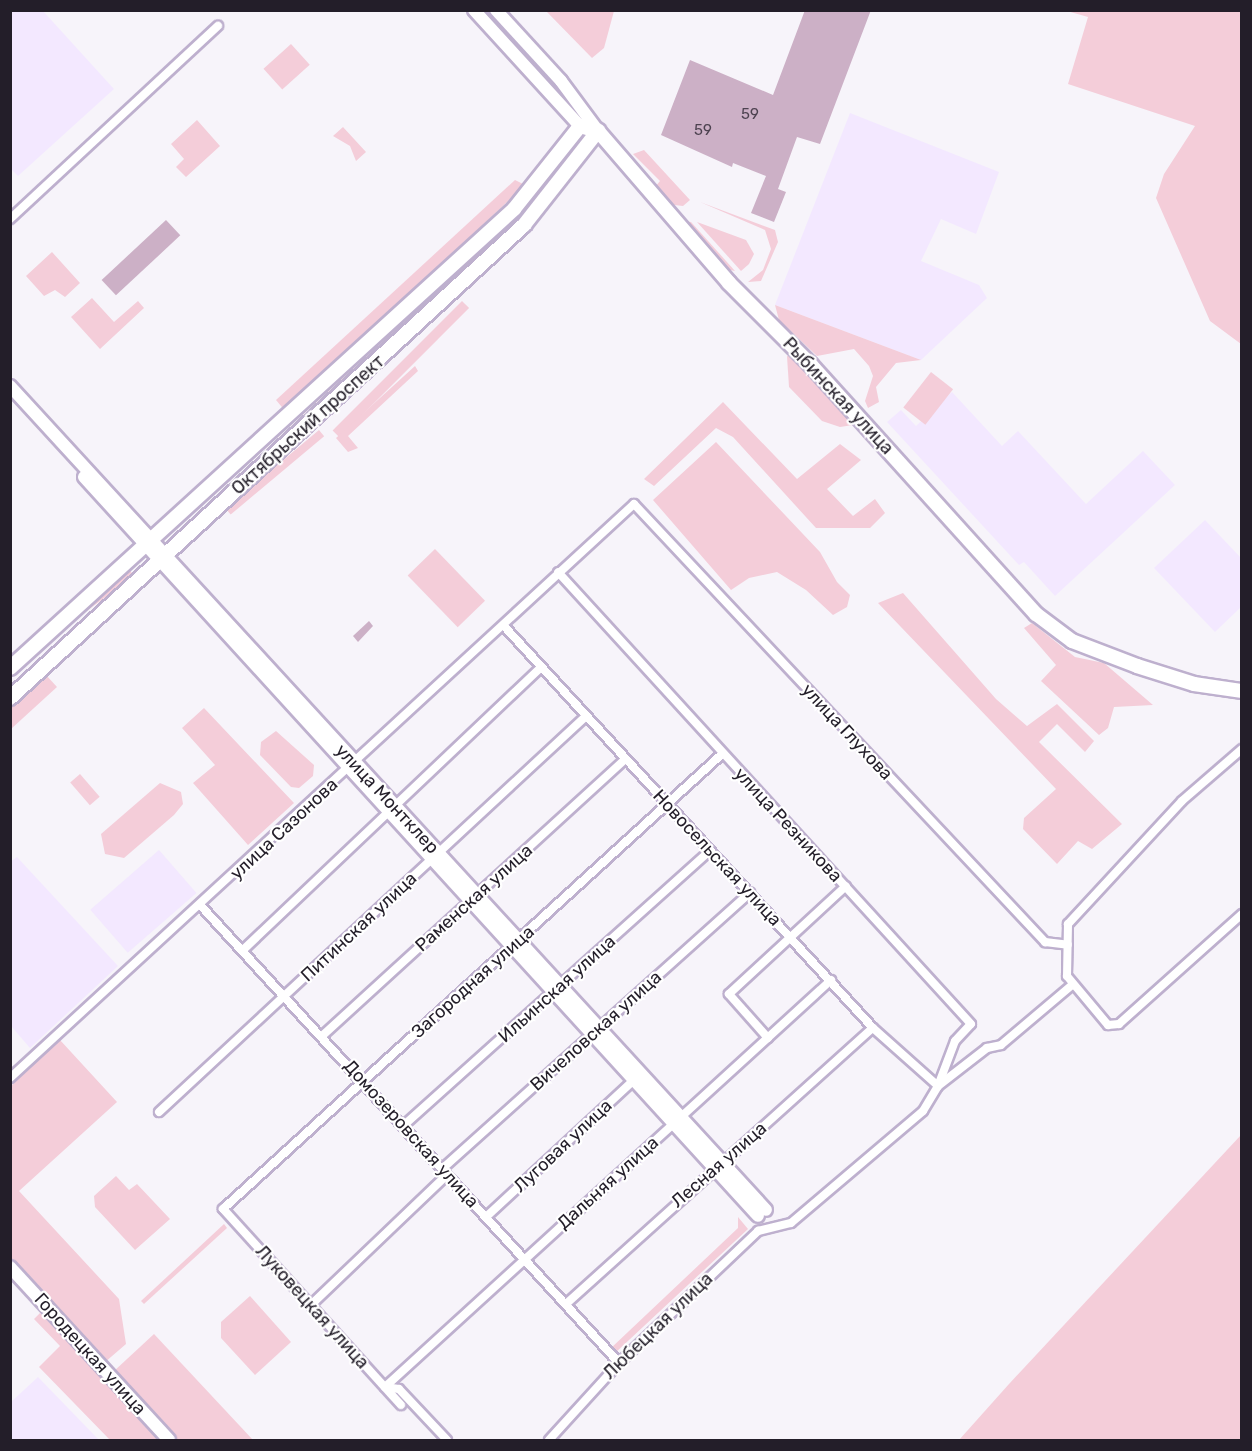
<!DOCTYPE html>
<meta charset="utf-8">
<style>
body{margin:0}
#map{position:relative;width:1252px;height:1451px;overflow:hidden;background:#f7f4fa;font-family:Rubik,sans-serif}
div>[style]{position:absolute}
.built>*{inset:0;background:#f3e8ff;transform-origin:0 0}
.green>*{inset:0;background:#f4cdd9;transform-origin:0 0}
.building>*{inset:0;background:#ccb0c6;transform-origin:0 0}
.roads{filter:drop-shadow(2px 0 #beb0ce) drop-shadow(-2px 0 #beb0ce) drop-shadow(0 2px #beb0ce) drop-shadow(0 -2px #beb0ce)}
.street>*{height:8px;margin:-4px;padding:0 4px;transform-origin:4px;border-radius:4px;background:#fff}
.secondary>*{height:12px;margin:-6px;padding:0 6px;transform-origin:6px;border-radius:6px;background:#fff}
.primary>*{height:14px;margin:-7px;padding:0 7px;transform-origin:7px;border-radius:7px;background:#fff}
span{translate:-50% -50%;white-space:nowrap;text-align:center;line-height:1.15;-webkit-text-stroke:4.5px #fff;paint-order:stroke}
.number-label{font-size:15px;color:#4d4250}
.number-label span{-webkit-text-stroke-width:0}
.street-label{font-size:18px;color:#231e29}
.frame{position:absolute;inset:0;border:12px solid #231e29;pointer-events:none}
</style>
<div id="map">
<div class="built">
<div style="clip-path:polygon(11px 10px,43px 11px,114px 89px,18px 176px,10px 168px)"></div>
<div style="clip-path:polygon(850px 113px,999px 172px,976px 234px,941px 219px,921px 261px,979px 285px,987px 298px,921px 360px,775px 305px)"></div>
<div style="clip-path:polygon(952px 392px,1002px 446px,1018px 431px,1086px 504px,1143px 451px,1175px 485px,1055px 596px,1024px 562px,1019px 565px,887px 422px,901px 410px,916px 426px)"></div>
<div style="clip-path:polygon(1205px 520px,1241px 558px,1241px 607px,1215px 632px,1154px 568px)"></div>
<div style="left:159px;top:850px;width:57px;height:91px;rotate:49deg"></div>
<div style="clip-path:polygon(17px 857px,118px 966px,30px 1048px,11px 1026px,10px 862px)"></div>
<div style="clip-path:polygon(38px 1377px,99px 1440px,11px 1440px,11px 1402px)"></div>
</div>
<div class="green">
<div style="clip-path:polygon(546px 11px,614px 11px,604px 48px,592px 58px)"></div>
<div style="clip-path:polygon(1067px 11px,1241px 11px,1241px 344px,1210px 321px,1156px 198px,1164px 174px,1195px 126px,1068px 84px,1088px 17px)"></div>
<div style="left:291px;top:44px;width:28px;height:37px;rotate:48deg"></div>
<div style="clip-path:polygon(197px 120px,220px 146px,186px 177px,176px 167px,184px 159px,171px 144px)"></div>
<div style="clip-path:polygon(343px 127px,366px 152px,356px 161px,350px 146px,333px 136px)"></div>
<div style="clip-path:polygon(644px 150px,690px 200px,683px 206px,666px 204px,657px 195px,655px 187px,660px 181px,633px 154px)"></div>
<div style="clip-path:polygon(570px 151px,574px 151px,523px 222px,170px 547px,165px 543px,519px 215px)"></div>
<div style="clip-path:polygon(515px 180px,525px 185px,286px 412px,276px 400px)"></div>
<div style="clip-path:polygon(700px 202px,775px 230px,778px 242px,761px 281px,748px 282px,763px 270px,771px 249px,765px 230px)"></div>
<div style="clip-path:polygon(683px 221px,691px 222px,735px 271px,726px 269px)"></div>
<div style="clip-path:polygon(697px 222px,746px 240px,754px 254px,749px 264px,741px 271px)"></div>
<div style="clip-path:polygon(52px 252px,80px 283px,65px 297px,55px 290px,44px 296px,26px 276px)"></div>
<div style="clip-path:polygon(92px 298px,114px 322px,138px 301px,144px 308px,100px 349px,71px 317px)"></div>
<div style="left:462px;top:301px;width:10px;height:183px;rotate:45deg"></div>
<div style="clip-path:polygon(775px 305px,921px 360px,896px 363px,876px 387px,879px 402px,868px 408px,865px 401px,873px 376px,869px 366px,854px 349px,817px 356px,779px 320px)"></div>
<div style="clip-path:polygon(787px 356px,796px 357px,855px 421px,853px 425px,840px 427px,822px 421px,789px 387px)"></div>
<div style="clip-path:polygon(415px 366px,418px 371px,348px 436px,358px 448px,348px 452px,336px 438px)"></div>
<div style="left:931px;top:372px;width:28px;height:45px;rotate:38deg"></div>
<div style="clip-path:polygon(723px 402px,797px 479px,840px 444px,861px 460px,827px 489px,853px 516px,875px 499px,885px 513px,870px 528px,816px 528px,733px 437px,716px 428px,654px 486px,644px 479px)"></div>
<div style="left:319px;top:430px;width:8px;height:122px;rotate:50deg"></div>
<div style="clip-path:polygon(716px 442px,820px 552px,837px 582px,850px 595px,847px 607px,833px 615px,806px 590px,777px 572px,749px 578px,731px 590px,653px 500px)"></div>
<div style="left:435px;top:549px;width:72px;height:38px;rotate:46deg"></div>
<div style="left:129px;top:569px;width:9px;height:161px;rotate:54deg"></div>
<div style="clip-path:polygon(903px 593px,996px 699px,1027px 726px,1057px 704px,1094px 741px,1085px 752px,1057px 724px,1039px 742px,1122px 824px,1092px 849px,1078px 841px,1057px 864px,1023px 829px,1024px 818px,1056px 789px,878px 603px)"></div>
<div style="clip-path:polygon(1032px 623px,1075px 657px,1104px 663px,1153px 705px,1114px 707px,1108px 728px,1099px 735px,1041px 681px,1056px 665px,1024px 628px)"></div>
<div style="clip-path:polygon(46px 675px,57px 687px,11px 729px,11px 707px)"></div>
<div style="clip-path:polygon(204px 708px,294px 803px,248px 845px,193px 783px,215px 765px,182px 728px)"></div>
<div style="clip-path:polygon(276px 731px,314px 765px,313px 776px,299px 788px,291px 787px,260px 755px,261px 742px)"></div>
<div style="left:80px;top:774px;width:30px;height:13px;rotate:49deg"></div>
<div style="clip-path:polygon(160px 783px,181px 792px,183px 804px,174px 815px,124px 858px,105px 854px,101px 834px)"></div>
<div style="clip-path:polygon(60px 1040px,117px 1102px,19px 1191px,119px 1299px,126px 1344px,104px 1363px,11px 1258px,11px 1086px)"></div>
<div style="clip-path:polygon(1241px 1135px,1241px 1440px,959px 1440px,1009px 1384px)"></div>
<div style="clip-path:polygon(116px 1176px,129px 1190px,137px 1184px,170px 1219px,135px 1250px,95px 1207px,94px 1196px)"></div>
<div style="clip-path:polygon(738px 1217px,748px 1229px,614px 1354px,610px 1349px,738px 1228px)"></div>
<div style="clip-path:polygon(224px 1224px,227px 1228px,144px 1304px,141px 1301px)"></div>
<div style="clip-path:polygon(250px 1296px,291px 1342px,255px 1375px,221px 1338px,221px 1322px)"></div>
<div style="clip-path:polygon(40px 1313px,163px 1440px,110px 1440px,39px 1367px,60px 1346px,34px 1319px)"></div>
<div style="clip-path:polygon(154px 1334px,253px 1440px,176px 1440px,113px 1372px)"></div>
</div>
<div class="building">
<div style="clip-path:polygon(805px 10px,871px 10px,820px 144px,797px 137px,778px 189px,786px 192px,774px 222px,751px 213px,766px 176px,733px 163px,732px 167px,661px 135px,690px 60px,773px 95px)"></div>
<div style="left:166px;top:220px;width:21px;height:88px;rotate:47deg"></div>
<div style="clip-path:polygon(369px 621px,373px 626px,358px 642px,353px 636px)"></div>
</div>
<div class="roads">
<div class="street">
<div style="left:10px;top:219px;width:284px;rotate:-42.9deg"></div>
<div style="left:503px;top:625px;width:547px;rotate:47.44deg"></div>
<div style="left:873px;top:1028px;width:87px;rotate:41.7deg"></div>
<div style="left:938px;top:1086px;width:48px;rotate:-69.3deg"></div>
<div style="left:955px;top:1041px;width:23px;rotate:-47deg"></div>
<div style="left:971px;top:1024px;width:612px;rotate:-132.42deg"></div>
<div style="left:1242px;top:749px;width:79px;rotate:139.1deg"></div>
<div style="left:1182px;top:801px;width:168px;rotate:132.8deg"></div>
<div style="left:1068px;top:924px;width:52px;rotate:91.1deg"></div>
<div style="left:1067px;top:976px;width:64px;rotate:50.1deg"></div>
<div style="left:1108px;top:1025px;width:11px;rotate:-5deg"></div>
<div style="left:1119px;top:1024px;width:165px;rotate:-41.8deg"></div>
<div style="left:201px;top:906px;width:619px;rotate:47.55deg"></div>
<div style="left:243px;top:950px;width:411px;rotate:-43.5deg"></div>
<div style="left:322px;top:1036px;width:411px;rotate:-42.4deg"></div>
<div style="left:768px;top:1038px;width:59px;rotate:-131.6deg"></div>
<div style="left:729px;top:994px;width:159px;rotate:-42.7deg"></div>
<div style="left:10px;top:1078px;width:848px;rotate:-42.61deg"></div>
<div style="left:634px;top:504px;width:601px;rotate:46.82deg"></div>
<div style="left:1045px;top:942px;width:23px;rotate:7deg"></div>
<div style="left:159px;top:1112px;width:581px;rotate:-42.84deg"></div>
<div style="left:403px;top:1126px;width:412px;rotate:-41.9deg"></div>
<div style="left:442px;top:1169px;width:414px;rotate:-41.9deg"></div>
<div style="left:486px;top:1217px;width:206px;rotate:-42.8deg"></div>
<div style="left:315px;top:1301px;width:182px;rotate:-43.7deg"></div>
<div style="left:566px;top:1304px;width:413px;rotate:-42deg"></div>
<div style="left:385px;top:1387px;width:604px;rotate:-42.38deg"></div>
<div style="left:385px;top:1387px;width:14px;rotate:8deg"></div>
<div style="left:399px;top:1389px;width:70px;rotate:46.7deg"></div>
<div style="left:401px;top:1405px;width:265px;rotate:-132.2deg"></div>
<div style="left:223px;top:1209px;width:675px;rotate:-42.36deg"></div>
<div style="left:549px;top:1440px;width:104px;rotate:-47.7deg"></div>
<div style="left:619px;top:1363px;width:192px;rotate:-43.5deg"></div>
<div style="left:758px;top:1231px;width:34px;rotate:-14deg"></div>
<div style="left:791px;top:1223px;width:173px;rotate:-40.3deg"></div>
<div style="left:923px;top:1111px;width:29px;rotate:-59deg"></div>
<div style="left:938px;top:1086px;width:62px;rotate:-37.8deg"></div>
<div style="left:987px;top:1048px;width:14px;rotate:-12deg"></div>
<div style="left:1001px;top:1045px;width:93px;rotate:-40.2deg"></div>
</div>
<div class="secondary">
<div style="left:474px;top:10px;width:157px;rotate:47.6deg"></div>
<div style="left:496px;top:10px;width:96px;rotate:47.5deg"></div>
<div style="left:561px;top:81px;width:62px;rotate:53.5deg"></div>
<div style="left:10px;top:386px;width:1118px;rotate:47.46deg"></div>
<div style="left:84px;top:477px;width:1000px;rotate:47.63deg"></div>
<div style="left:10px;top:1267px;width:235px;rotate:47.4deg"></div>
</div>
<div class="primary">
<div style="left:598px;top:131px;width:201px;rotate:49.2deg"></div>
<div style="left:729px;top:283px;width:115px;rotate:45deg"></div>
<div style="left:810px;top:364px;width:337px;rotate:47.9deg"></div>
<div style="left:1036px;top:614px;width:45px;rotate:36.9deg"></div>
<div style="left:1072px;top:641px;width:70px;rotate:21deg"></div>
<div style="left:1137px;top:666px;width:60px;rotate:17.5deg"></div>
<div style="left:1194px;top:684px;width:49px;rotate:8.3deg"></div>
<div style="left:10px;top:668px;width:682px;rotate:-42.32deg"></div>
<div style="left:514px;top:209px;width:106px;rotate:-51.5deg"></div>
<div style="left:580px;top:126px;width:19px;rotate:16deg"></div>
<div style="left:10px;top:698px;width:699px;rotate:-42.62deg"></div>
<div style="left:524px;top:225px;width:120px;rotate:-51.8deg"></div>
</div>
</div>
<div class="number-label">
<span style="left:750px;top:115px">59</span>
<span style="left:703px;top:131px">59</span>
</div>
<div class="street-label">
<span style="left:838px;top:396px;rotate:47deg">Рыбинская улица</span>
<span style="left:308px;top:425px;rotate:-42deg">Октябрьский проспект</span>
<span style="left:847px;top:732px;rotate:47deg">улица Глухова</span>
<span style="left:387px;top:799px;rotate:47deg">улица Монтклер</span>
<span style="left:788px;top:825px;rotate:47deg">улица Резникова</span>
<span style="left:284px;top:829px;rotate:-43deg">улица Сазонова</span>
<span style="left:717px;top:858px;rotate:47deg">Новосельская улица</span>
<span style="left:474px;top:898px;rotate:-42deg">Раменская улица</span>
<span style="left:359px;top:927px;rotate:-43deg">Питинская улица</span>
<span style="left:473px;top:982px;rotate:-42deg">Загородная улица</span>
<span style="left:557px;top:989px;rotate:-42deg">Ильинская улица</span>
<span style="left:596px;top:1031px;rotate:-42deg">Вичеловская улица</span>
<span style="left:411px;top:1134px;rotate:48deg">Домозеровская улица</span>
<span style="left:563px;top:1146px;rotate:-43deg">Луговая улица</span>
<span style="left:719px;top:1165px;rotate:-41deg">Лесная улица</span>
<span style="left:608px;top:1183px;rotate:-42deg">Дальняя улица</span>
<span style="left:312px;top:1307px;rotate:48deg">Луковецкая улица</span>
<span style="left:658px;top:1326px;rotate:-44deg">Любецкая улица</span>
<span style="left:90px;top:1354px;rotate:48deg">Городецкая улица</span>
</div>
<div class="frame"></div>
</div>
